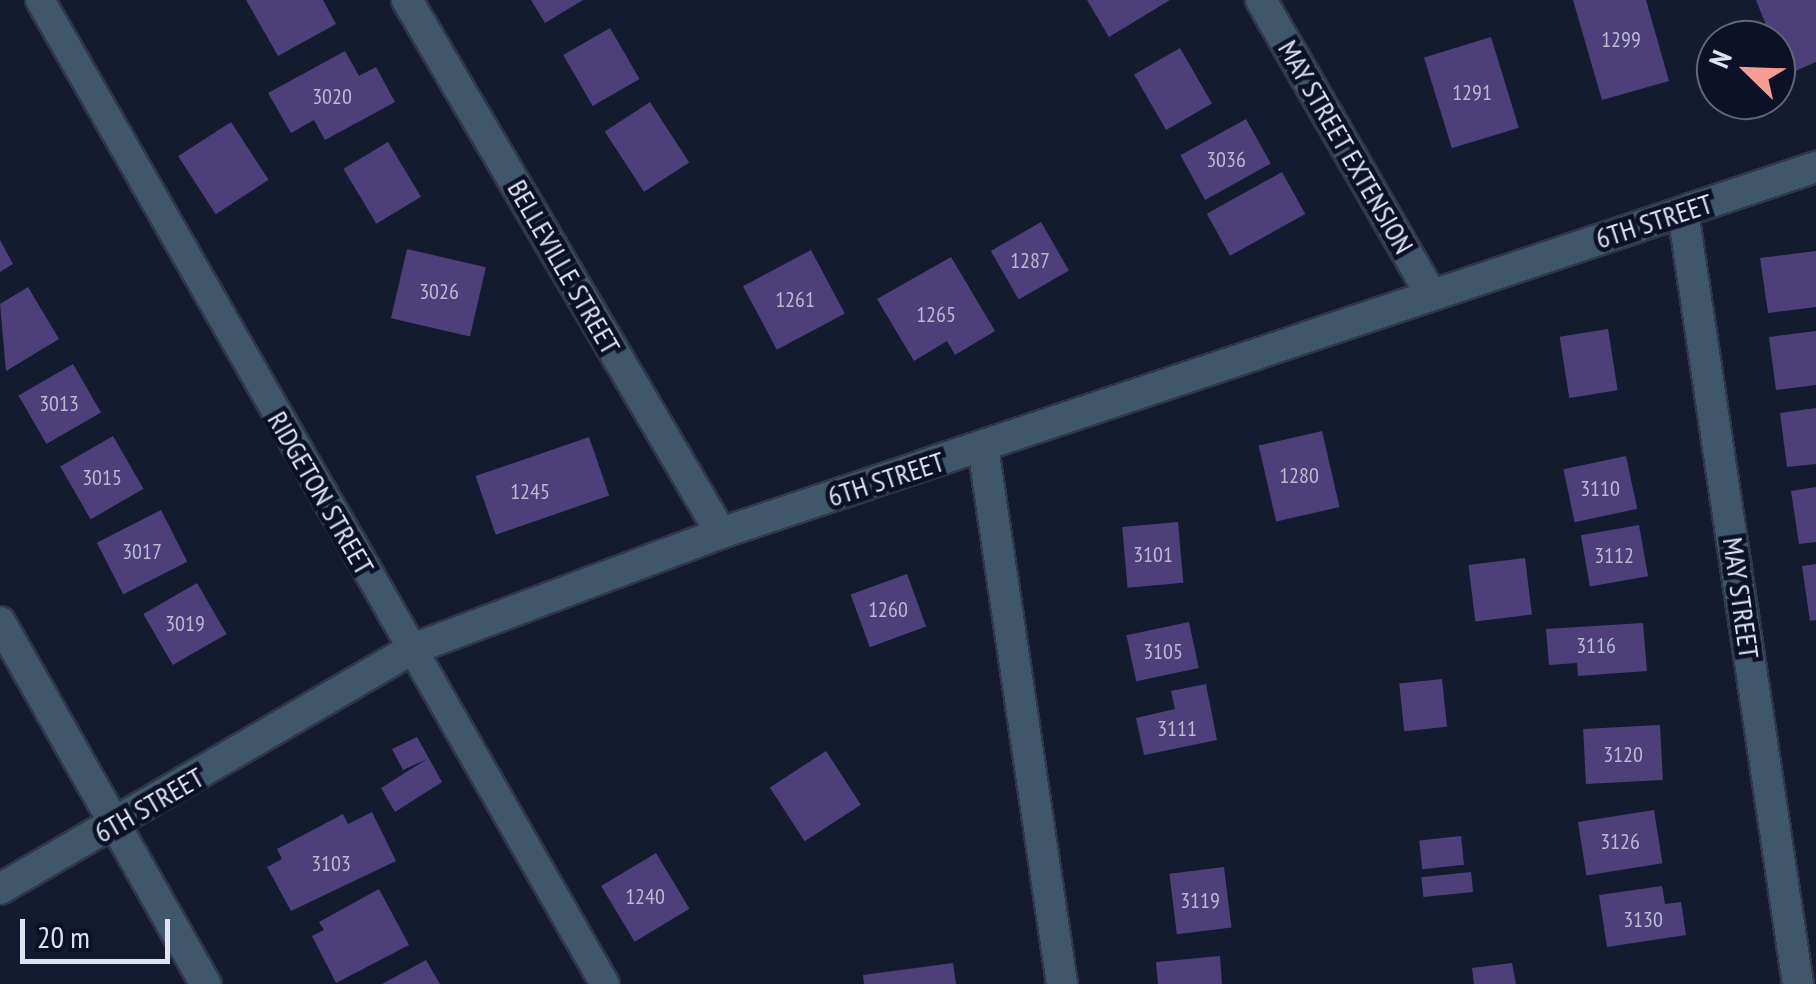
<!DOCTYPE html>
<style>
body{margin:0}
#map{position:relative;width:1816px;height:984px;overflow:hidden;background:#141b2f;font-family:"PT Sans Narrow",sans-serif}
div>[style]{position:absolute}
.building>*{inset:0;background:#4d3f7a;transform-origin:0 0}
.roads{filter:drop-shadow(2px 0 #30374a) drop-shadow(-2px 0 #30374a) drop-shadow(0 2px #30374a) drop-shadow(0 -2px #30374a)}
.lane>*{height:28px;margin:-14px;padding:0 14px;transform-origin:14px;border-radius:14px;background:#40566a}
.street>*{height:30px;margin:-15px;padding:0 15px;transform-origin:15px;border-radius:15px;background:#40566a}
span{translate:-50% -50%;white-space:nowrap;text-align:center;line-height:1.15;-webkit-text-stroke:9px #0c1125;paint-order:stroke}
.number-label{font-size:22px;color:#babad4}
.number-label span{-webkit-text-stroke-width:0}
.street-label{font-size:28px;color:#dee3f2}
.north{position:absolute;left:1696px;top:20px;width:100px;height:100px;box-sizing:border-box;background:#0c1125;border:2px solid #606577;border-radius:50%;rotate:293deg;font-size:28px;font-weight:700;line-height:40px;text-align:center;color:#dee3f2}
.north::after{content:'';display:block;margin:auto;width:35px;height:45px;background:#f59c94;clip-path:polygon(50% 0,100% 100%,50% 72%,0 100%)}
.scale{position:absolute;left:20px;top:919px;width:150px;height:45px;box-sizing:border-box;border:5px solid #dee3f2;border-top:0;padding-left:12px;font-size:30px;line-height:35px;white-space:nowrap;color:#dee3f2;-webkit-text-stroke:8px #0c1125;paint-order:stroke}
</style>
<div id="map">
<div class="building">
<div style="clip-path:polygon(246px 0,323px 0,336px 24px,278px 56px)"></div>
<div style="clip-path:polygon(531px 0,583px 0,545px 23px)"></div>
<div style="clip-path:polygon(1087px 0,1170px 0,1109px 37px)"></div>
<div style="clip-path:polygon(1573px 0,1646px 0,1669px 81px,1602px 100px)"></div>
<div style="clip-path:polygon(1756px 0,1816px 0,1816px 62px,1786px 75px)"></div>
<div style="left:610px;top:28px;width:59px;height:54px;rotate:60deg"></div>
<div style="left:1491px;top:37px;width:95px;height:70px;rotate:73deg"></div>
<div style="left:1180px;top:48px;width:64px;height:53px;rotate:60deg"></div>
<div style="clip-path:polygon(345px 51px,359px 76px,376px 67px,395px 102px,325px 140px,314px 120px,291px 133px,268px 93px)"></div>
<div style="left:650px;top:102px;width:72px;height:54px;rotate:57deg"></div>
<div style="left:1246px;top:119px;width:51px;height:75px;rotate:61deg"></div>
<div style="left:231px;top:122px;width:69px;height:63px;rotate:57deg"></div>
<div style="left:388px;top:142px;width:64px;height:52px;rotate:59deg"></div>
<div style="left:1282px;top:172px;width:48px;height:86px;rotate:61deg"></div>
<div style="left:1041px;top:222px;width:56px;height:58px;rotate:60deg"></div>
<div style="clip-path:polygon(0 240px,13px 264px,0 272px)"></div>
<div style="left:407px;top:249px;width:81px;height:71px;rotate:13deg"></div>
<div style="left:811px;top:250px;width:72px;height:77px;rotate:62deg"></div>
<div style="clip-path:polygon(1816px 251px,1816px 307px,1768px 313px,1760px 258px)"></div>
<div style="clip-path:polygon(951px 257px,995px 331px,955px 355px,947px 341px,914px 361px,877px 299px)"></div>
<div style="clip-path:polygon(28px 287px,59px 339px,6px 371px,0 304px)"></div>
<div style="left:1608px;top:329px;width:62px;height:49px;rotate:81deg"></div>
<div style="clip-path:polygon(1816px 331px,1816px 385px,1776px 390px,1769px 337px)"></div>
<div style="left:73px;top:364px;width:56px;height:63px;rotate:60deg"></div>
<div style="clip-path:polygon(1816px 408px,1816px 464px,1787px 467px,1780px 413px)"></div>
<div style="left:1322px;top:431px;width:78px;height:65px;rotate:77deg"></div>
<div style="left:113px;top:436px;width:61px;height:61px;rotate:60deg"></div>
<div style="left:589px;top:437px;width:62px;height:120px;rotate:71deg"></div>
<div style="left:1626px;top:456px;width:54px;height:64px;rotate:78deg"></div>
<div style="clip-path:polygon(1816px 487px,1816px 542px,1799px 544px,1791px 491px)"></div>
<div style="left:161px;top:510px;width:58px;height:72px;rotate:63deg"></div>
<div style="left:1178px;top:522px;width:61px;height:56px;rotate:85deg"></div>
<div style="left:1639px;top:525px;width:52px;height:59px;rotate:80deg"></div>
<div style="left:1525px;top:558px;width:57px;height:57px;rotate:83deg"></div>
<div style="clip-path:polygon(1816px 564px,1816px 620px,1810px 621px,1802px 566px)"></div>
<div style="left:907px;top:574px;width:56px;height:60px;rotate:70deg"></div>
<div style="left:197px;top:583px;width:59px;height:62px;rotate:60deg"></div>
<div style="left:1189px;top:622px;width:47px;height:64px;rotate:78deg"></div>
<div style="clip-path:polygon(1643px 623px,1647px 671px,1578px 676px,1577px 663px,1549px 665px,1546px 629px)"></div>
<div style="left:1442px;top:679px;width:48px;height:43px;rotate:84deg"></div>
<div style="clip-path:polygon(1206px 684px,1217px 740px,1144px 755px,1136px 718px,1175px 709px,1171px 691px)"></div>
<div style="left:1660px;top:725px;width:55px;height:77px;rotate:87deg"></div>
<div style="clip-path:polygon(417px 737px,442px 782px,395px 812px,381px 788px,427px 759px,403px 770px,392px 749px)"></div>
<div style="left:826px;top:751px;width:64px;height:67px;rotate:57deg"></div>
<div style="left:1654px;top:810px;width:54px;height:77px;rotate:81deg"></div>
<div style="clip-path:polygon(372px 812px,396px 861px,291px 911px,267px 867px,282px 859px,277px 849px,343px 814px,348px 824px)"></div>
<div style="left:1461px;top:836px;width:29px;height:42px;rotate:84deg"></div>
<div style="left:656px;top:853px;width:65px;height:64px;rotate:59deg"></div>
<div style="left:1224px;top:867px;width:61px;height:55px;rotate:83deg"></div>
<div style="left:1471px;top:872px;width:20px;height:50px;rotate:84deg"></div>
<div style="clip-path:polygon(1662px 886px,1665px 904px,1681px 902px,1686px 935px,1607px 947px,1599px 895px)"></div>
<div style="clip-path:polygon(379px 889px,409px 945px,336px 983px,312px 936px,324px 930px,319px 922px)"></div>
<div style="clip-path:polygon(1220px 956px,1222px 984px,1158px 984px,1156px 962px)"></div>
<div style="clip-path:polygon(426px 960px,440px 984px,382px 984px)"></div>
<div style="clip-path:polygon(953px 963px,956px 984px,864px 984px,863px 975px)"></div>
<div style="clip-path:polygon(1512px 963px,1516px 984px,1474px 984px,1472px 968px)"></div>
</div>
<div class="roads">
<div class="lane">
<div style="left:40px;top:0;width:1135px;rotate:60.14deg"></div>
</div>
<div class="street">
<div style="left:407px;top:0;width:619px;rotate:59.5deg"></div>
<div style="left:1261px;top:0;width:340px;rotate:60deg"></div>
<div style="left:1683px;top:212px;width:781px;rotate:81.53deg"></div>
<div style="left:983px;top:447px;width:543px;rotate:81.63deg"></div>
<div style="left:0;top:622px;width:417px;rotate:60.4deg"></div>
<div style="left:0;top:889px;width:475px;rotate:-30.2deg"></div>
<div style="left:410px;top:650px;width:332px;rotate:-20.6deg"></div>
<div style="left:721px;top:533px;width:1155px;rotate:-18.48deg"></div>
</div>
</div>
<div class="number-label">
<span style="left:1621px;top:40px">1299</span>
<span style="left:1472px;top:93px">1291</span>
<span style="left:332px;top:97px">3020</span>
<span style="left:1226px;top:160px">3036</span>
<span style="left:1030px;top:261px">1287</span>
<span style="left:439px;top:292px">3026</span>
<span style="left:795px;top:300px">1261</span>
<span style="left:936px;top:315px">1265</span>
<span style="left:59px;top:404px">3013</span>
<span style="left:1299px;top:476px">1280</span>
<span style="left:102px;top:478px">3015</span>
<span style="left:1600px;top:489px">3110</span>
<span style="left:530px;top:492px">1245</span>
<span style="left:142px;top:552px">3017</span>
<span style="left:1153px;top:555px">3101</span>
<span style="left:1614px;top:556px">3112</span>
<span style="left:888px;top:610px">1260</span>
<span style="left:185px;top:624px">3019</span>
<span style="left:1596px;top:646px">3116</span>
<span style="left:1163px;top:652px">3105</span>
<span style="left:1177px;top:729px">3111</span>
<span style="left:1623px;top:755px">3120</span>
<span style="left:1620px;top:842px">3126</span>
<span style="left:331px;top:864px">3103</span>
<span style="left:645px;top:897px">1240</span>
<span style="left:1200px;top:901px">3119</span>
<span style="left:1643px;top:920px">3130</span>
</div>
<div class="street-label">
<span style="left:1346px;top:147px;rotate:60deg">MAY STREET EXTENSION</span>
<span style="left:1654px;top:221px;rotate:-18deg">6TH STREET</span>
<span style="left:564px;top:267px;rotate:60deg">BELLEVILLE STREET</span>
<span style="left:886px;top:479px;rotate:-18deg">6TH STREET</span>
<span style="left:321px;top:493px;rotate:60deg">RIDGETON STREET</span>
<span style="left:1741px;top:598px;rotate:82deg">MAY STREET</span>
<span style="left:149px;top:805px;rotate:-30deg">6TH STREET</span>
</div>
<div class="north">N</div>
<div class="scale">20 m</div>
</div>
